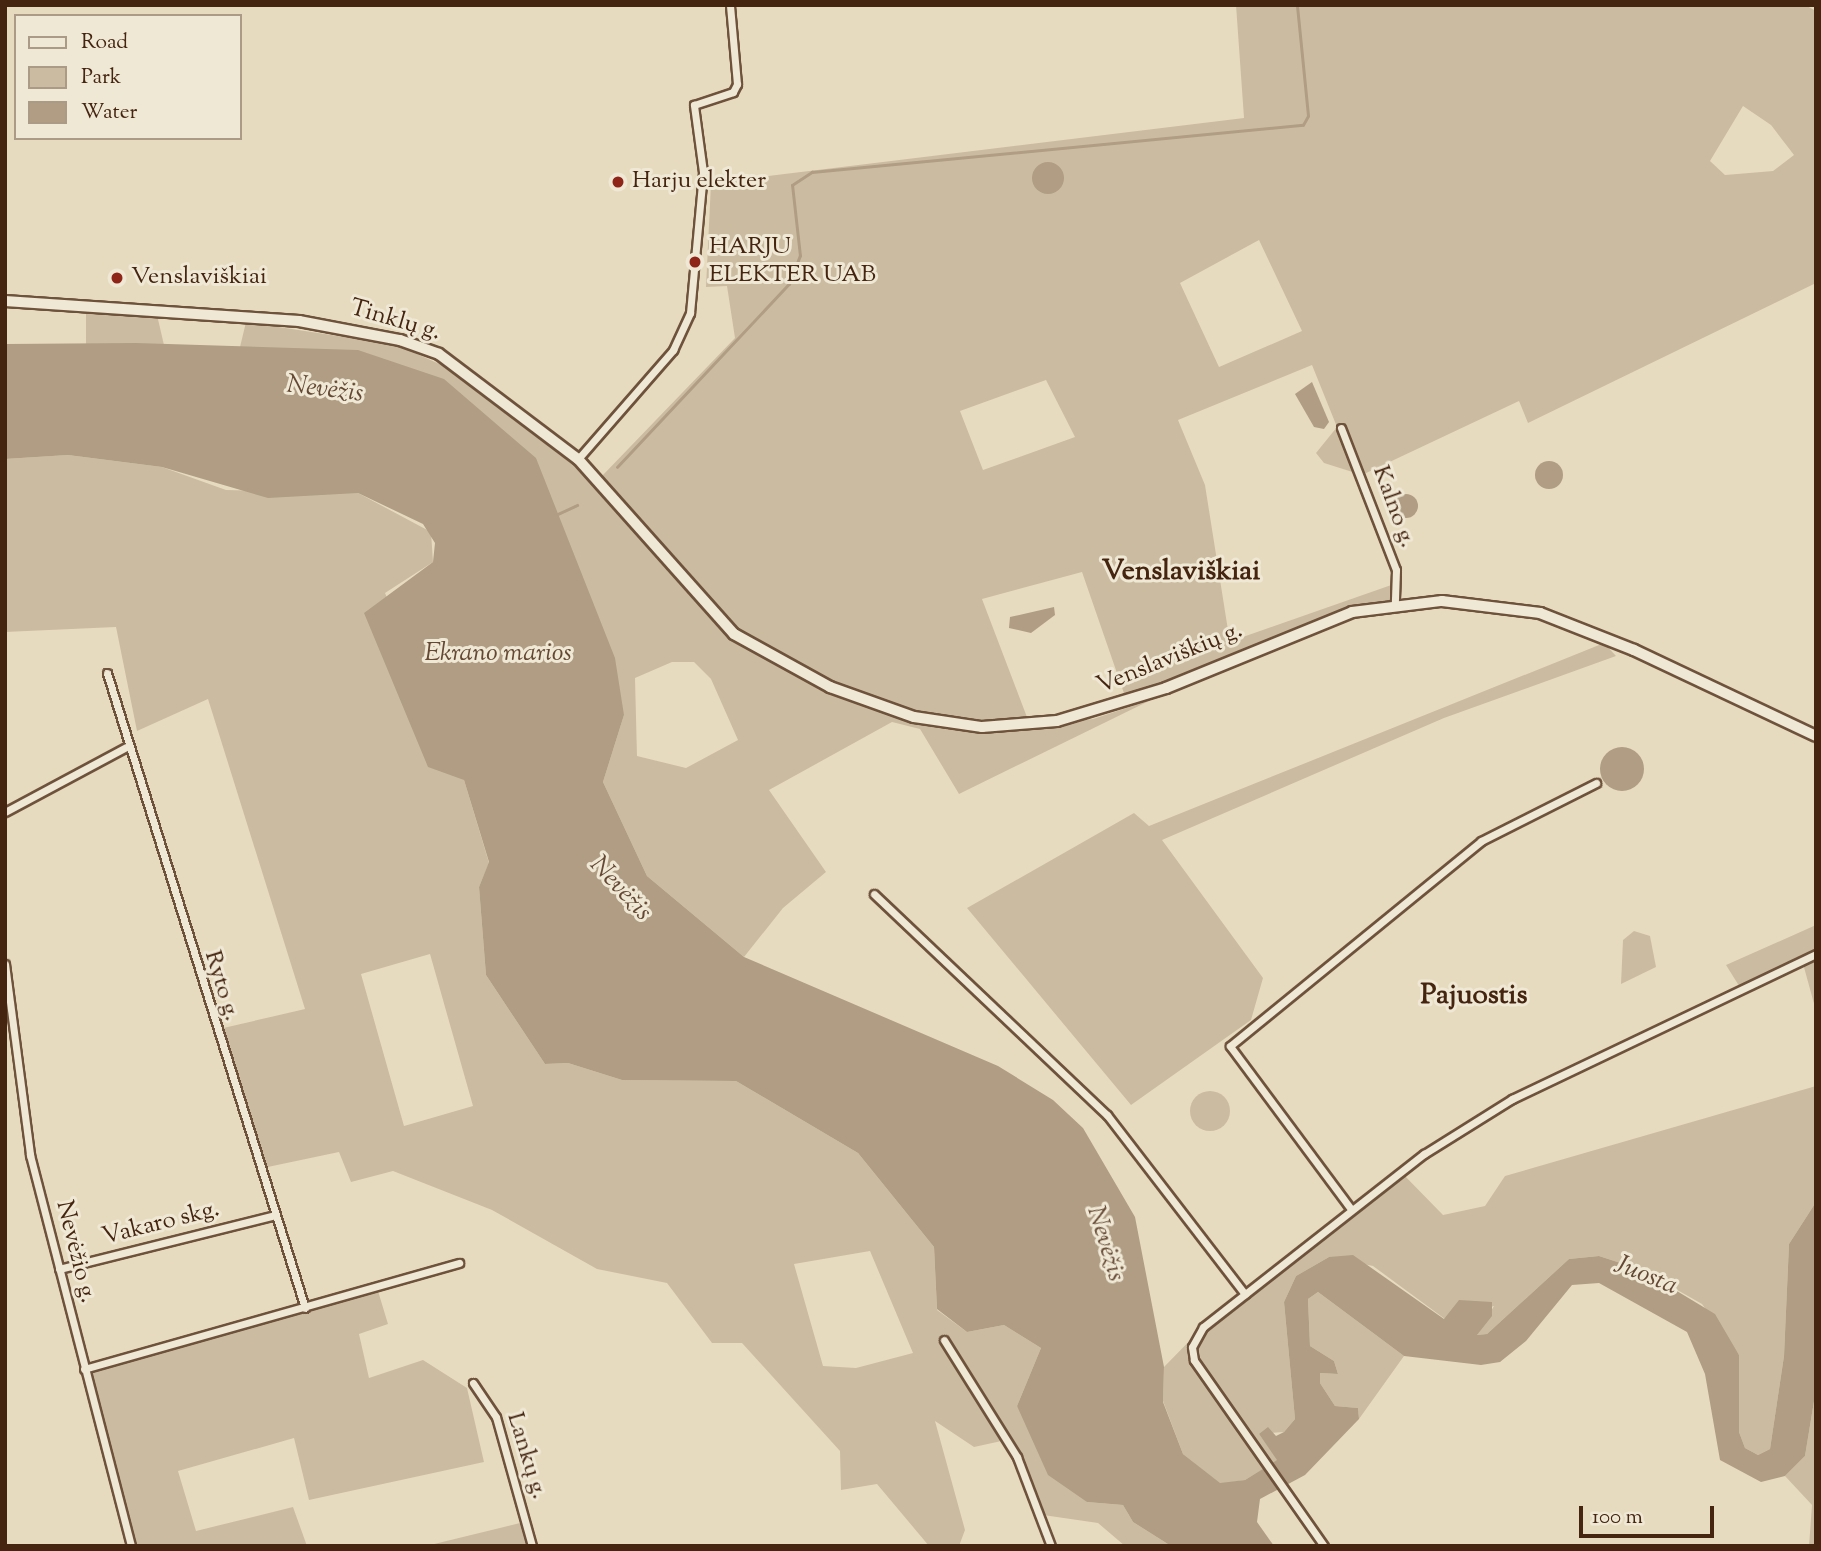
<!DOCTYPE html>
<meta charset="utf-8">
<style>
body{margin:0}
#map{position:relative;width:1821px;height:1551px;overflow:hidden;background:#e7dbbf;font-family:"Sorts Mill Goudy",serif}
div>[style]{position:absolute}
.green>*{inset:0;background:#cbbca1}
.round{border-radius:50%}
.water>*{inset:0;background:#b09d84}
.stream>*{height:2.5px;margin:-1.25px;padding:0 1.25px;transform-origin:1.25px;border-radius:1.25px;background:#b09d84}
.roads{filter:drop-shadow(2px 0 #6e523c) drop-shadow(-2px 0 #6e523c) drop-shadow(0 2px #6e523c) drop-shadow(0 -2px #6e523c)}
.street>*{height:7px;margin:-3.5px;padding:0 3.5px;transform-origin:3.5px;border-radius:3.5px;background:#efe8d5}
.secondary>*{height:10px;margin:-5px;padding:0 5px;transform-origin:5px;border-radius:5px;background:#efe8d5}
.dots>*{width:19px;height:19px;translate:-50% -50%;box-sizing:border-box;border:4px solid #efe8d5;border-radius:50%}
span{translate:-50% -50%;white-space:nowrap;text-align:center;line-height:1.15;-webkit-text-stroke:6px #efe8d5;paint-order:stroke}
.poi-label{font-size:24px;color:#452410}
.left{translate:0 -50%;text-align:left}
.street-label{font-size:24px;color:#452410}
.water-label{font-size:26px;color:#654833;font-style:italic}
.quarter-label{font-size:28px;color:#452410;font-weight:700}
.frame{position:absolute;inset:0;border:7px solid #452410;pointer-events:none}
.legend{position:absolute;left:14px;top:14px;width:228px;height:126px;box-sizing:border-box;background:#efe8d5;border:2px solid #ab9a86;margin:0;padding:9px 12px;list-style:none;font-size:21px;color:#452410}
.legend li{display:flex;align-items:center;gap:14px;height:35px}
.legend b{width:35px;border:2px solid #ab9a86}
.scale{position:absolute;left:1579px;top:1506px;width:135px;height:32px;box-sizing:border-box;border:4px solid #452410;border-top:0;padding-left:9px;font-size:21px;line-height:24px;white-space:nowrap;color:#452410;-webkit-text-stroke:5px #efe8d5;paint-order:stroke}
</style>
<div id="map">
<div class="green">
<div style="clip-path:polygon(evenodd,1236px 5px,1805px 5px,1816px 11px,1816px 283px,1528px 423px,1519px 401px,1362px 475px,1324px 463px,1316px 453px,1337px 427px,1312px 365px,1178px 420px,1205px 485px,1228px 630px,1240px 638px,1397px 583px,1395px 603px,1352px 612px,1127px 702px,1082px 572px,982px 599px,1030px 725px,914px 717px,764px 655px,683px 582px,602px 476px,735px 338px,727px 286px,706px 287px,711px 183px,1244px 118px,1236px 5px,1743px 106px,1771px 125px,1794px 155px,1773px 171px,1725px 175px,1710px 161px,1743px 106px,1236px 5px,1259px 240px,1302px 331px,1219px 367px,1180px 283px,1259px 240px,1236px 5px,1046px 380px,1075px 437px,983px 470px,960px 411px,1046px 380px)"></div>
<div style="clip-path:polygon(86px 312px,157px 315px,164px 345px,86px 346px)"></div>
<div style="clip-path:polygon(evenodd,246px 322px,397px 345px,455px 371px,578px 469px,735px 642px,845px 700px,925px 725px,972px 731px,1093px 719px,1151px 700px,959px 794px,920px 729px,892px 722px,769px 790px,826px 872px,783px 908px,744px 957px,647px 876px,603px 782px,624px 715px,240px 347px,246px 322px,672px 662px,694px 662px,711px 679px,738px 740px,686px 768px,637px 756px,635px 678px,672px 662px)"></div>
<div style="clip-path:polygon(evenodd,68px 455px,162px 467px,226px 490px,358px 493px,431px 532px,433px 562px,385px 593px,464px 780px,489px 863px,479px 887px,486px 975px,545px 1064px,568px 1063px,622px 1080px,736px 1081px,858px 1153px,934px 1247px,937px 1310px,967px 1332px,1004px 1325px,1041px 1348px,1017px 1406px,1087px 1502px,1123px 1505px,1133px 1522px,1171px 1546px,1125px 1546px,1098px 1523px,1043px 1515px,1006px 1440px,974px 1447px,935px 1421px,965px 1530px,959px 1546px,929px 1546px,877px 1484px,841px 1490px,840px 1451px,742px 1343px,712px 1343px,667px 1283px,597px 1269px,492px 1210px,393px 1171px,351px 1182px,339px 1152px,263px 1168px,219px 1029px,305px 1009px,208px 699px,137px 731px,116px 627px,5px 632px,5px 459px,68px 455px,430px 954px,473px 1106px,404px 1126px,361px 974px,430px 954px,68px 455px,870px 1251px,913px 1353px,856px 1368px,823px 1366px,794px 1264px,870px 1251px)"></div>
<div style="clip-path:polygon(1604px 643px,1616px 656px,1444px 718px,1162px 840px,1263px 978px,1251px 1020px,1131px 1105px,967px 908px,1134px 813px,1149px 826px)"></div>
<div style="clip-path:polygon(1816px 925px,1816px 1011px,1802px 960px,1741px 989px,1726px 965px)"></div>
<div style="clip-path:polygon(1634px 931px,1650px 936px,1656px 967px,1621px 984px,1623px 940px)"></div>
<div style="clip-path:polygon(1816px 1086px,1816px 1202px,1789px 1244px,1784px 1356px,1770px 1449px,1758px 1455px,1745px 1448px,1739px 1432px,1739px 1355px,1702px 1304px,1642px 1270px,1599px 1256px,1569px 1259px,1487px 1334px,1477px 1335px,1494px 1306px,1445px 1319px,1373px 1266px,1329px 1257px,1296px 1276px,1284px 1302px,1295px 1419px,1284px 1432px,1259px 1434px,1278px 1460px,1245px 1480px,1220px 1484px,1183px 1454px,1163px 1401px,1164px 1367px,1203px 1327px,1401px 1172px,1443px 1215px,1485px 1206px,1505px 1176px)"></div>
<div class="round" style="left:1190px;top:1091px;width:40px;height:40px"></div>
<div style="clip-path:polygon(378px 1291px,388px 1324px,359px 1334px,369px 1378px,423px 1360px,467px 1388px,484px 1462px,309px 1500px,294px 1438px,178px 1471px,196px 1531px,293px 1507px,307px 1546px,131px 1546px,92px 1371px)"></div>
<div style="clip-path:polygon(1318px 1292px,1404px 1356px,1359px 1419px,1358px 1408px,1335px 1406px,1320px 1383px,1320px 1373px,1338px 1374px,1334px 1361px,1310px 1346px,1308px 1299px)"></div>
<div style="clip-path:polygon(1816px 1389px,1816px 1546px,1809px 1546px,1812px 1505px,1785px 1476px,1805px 1456px)"></div>
<div style="clip-path:polygon(528px 1521px,535px 1546px,426px 1546px)"></div>
</div>
<div class="water">
<div class="round" style="left:1032px;top:162px;width:32px;height:32px"></div>
<div style="clip-path:polygon(136px 343px,358px 350px,444px 379px,536px 458px,615px 658px,624px 715px,603px 782px,647px 876px,744px 957px,998px 1066px,1053px 1100px,1083px 1128px,1135px 1217px,1164px 1367px,1163px 1402px,1183px 1454px,1220px 1483px,1245px 1480px,1277px 1460px,1259px 1434px,1268px 1427px,1276px 1436px,1284px 1432px,1295px 1419px,1284px 1302px,1296px 1276px,1329px 1257px,1353px 1255px,1444px 1319px,1459px 1300px,1492px 1302px,1492px 1316px,1477px 1335px,1487px 1334px,1569px 1259px,1599px 1256px,1642px 1270px,1715px 1314px,1739px 1355px,1739px 1432px,1745px 1448px,1758px 1455px,1770px 1449px,1784px 1356px,1789px 1244px,1816px 1202px,1816px 1389px,1805px 1456px,1785px 1476px,1761px 1482px,1720px 1460px,1705px 1374px,1687px 1332px,1599px 1283px,1572px 1285px,1526px 1341px,1500px 1362px,1481px 1365px,1404px 1356px,1318px 1292px,1308px 1299px,1310px 1346px,1334px 1361px,1338px 1374px,1320px 1373px,1320px 1383px,1335px 1406px,1358px 1408px,1359px 1419px,1305px 1475px,1260px 1499px,1257px 1522px,1274px 1546px,1171px 1546px,1133px 1522px,1123px 1505px,1087px 1502px,1048px 1475px,1017px 1406px,1041px 1348px,1004px 1325px,967px 1332px,937px 1309px,934px 1247px,858px 1153px,736px 1081px,622px 1080px,568px 1063px,545px 1064px,486px 975px,479px 887px,489px 862px,464px 780px,428px 767px,364px 613px,433px 562px,435px 543px,423px 524px,358px 493px,268px 498px,162px 467px,68px 455px,5px 459px,5px 344px)"></div>
<div style="clip-path:polygon(1312px 382px,1329px 422px,1324px 429px,1314px 427px,1295px 394px)"></div>
<div class="round" style="left:1535px;top:461px;width:28px;height:28px"></div>
<div class="round" style="left:1394px;top:494px;width:24px;height:24px"></div>
<div style="clip-path:polygon(1054px 607px,1055px 615px,1031px 633px,1009px 628px,1010px 617px)"></div>
<div class="round" style="left:1600px;top:747px;width:44px;height:44px"></div>
</div>
<div class="stream">
<div style="left:617px;top:467px;width:251px;rotate:-46.8deg"></div>
<div style="left:789px;top:284px;width:30px;rotate:-69deg"></div>
<div style="left:800px;top:256px;width:71px;rotate:-96.4deg"></div>
<div style="left:792px;top:185px;width:24px;rotate:-33deg"></div>
<div style="left:812px;top:172px;width:493px;rotate:-5.5deg"></div>
<div style="left:1303px;top:125px;width:10px;rotate:-61deg"></div>
<div style="left:1308px;top:116px;width:112px;rotate:-95.7deg"></div>
<div style="left:558px;top:514px;width:21px;rotate:-25deg"></div>
</div>
<div class="roads">
<div class="street">
<div style="left:1341px;top:428px;width:152px;rotate:68.8deg"></div>
<div style="left:1396px;top:570px;width:33px;rotate:92deg"></div>
<div style="left:578px;top:459px;width:145px;rotate:-48.9deg"></div>
<div style="left:673px;top:350px;width:41px;rotate:-65.3deg"></div>
<div style="left:690px;top:313px;width:142px;rotate:-84.7deg"></div>
<div style="left:703px;top:172px;width:68px;rotate:-97.7deg"></div>
<div style="left:694px;top:105px;width:41px;rotate:-18.4deg"></div>
<div style="left:733px;top:92px;width:9px;rotate:-63deg"></div>
<div style="left:737px;top:84px;width:79px;rotate:-95.1deg"></div>
<div style="left:107px;top:673px;width:665px;rotate:72.68deg"></div>
<div style="left:5px;top:812px;width:137px;rotate:-28.2deg"></div>
<div style="left:874px;top:894px;width:321px;rotate:43.5deg"></div>
<div style="left:1107px;top:1115px;width:226px;rotate:52.4deg"></div>
<div style="left:5px;top:964px;width:193px;rotate:82.5deg"></div>
<div style="left:30px;top:1155px;width:404px;rotate:75.5deg"></div>
<div style="left:1351px;top:1209px;width:203px;rotate:-126.6deg"></div>
<div style="left:1230px;top:1046px;width:324px;rotate:-39.2deg"></div>
<div style="left:1481px;top:841px;width:129px;rotate:-26.8deg"></div>
<div style="left:59px;top:1269px;width:219px;rotate:-14deg"></div>
<div style="left:944px;top:1340px;width:138px;rotate:58deg"></div>
<div style="left:1017px;top:1457px;width:95px;rotate:69.1deg"></div>
<div style="left:84px;top:1369px;width:390px;rotate:-15.8deg"></div>
<div style="left:473px;top:1383px;width:41px;rotate:55.9deg"></div>
<div style="left:496px;top:1417px;width:134px;rotate:74.4deg"></div>
<div style="left:1324px;top:1546px;width:227px;rotate:-125deg"></div>
<div style="left:1194px;top:1360px;width:13px;rotate:-99deg"></div>
<div style="left:1192px;top:1347px;width:23px;rotate:-61deg"></div>
<div style="left:1203px;top:1327px;width:281px;rotate:-38.1deg"></div>
<div style="left:1424px;top:1154px;width:104px;rotate:-32deg"></div>
<div style="left:1512px;top:1099px;width:337px;rotate:-25.5deg"></div>
</div>
<div class="secondary">
<div style="left:5px;top:301px;width:295px;rotate:3.9deg"></div>
<div style="left:299px;top:321px;width:103px;rotate:10.7deg"></div>
<div style="left:400px;top:340px;width:41px;rotate:19.7deg"></div>
<div style="left:439px;top:354px;width:174px;rotate:37.1deg"></div>
<div style="left:578px;top:459px;width:234px;rotate:48.3deg"></div>
<div style="left:734px;top:634px;width:110px;rotate:28.9deg"></div>
<div style="left:830px;top:687px;width:89px;rotate:19.7deg"></div>
<div style="left:914px;top:717px;width:69px;rotate:8.4deg"></div>
<div style="left:982px;top:727px;width:75px;rotate:-4.6deg"></div>
<div style="left:1057px;top:721px;width:114px;rotate:-16.8deg"></div>
<div style="left:1166px;top:688px;width:201px;rotate:-22.2deg"></div>
<div style="left:1352px;top:612px;width:91px;rotate:-7deg"></div>
<div style="left:1442px;top:601px;width:99px;rotate:7deg"></div>
<div style="left:1540px;top:613px;width:101px;rotate:21.5deg"></div>
<div style="left:1634px;top:650px;width:201px;rotate:25.3deg"></div>
</div>
</div>
<div class="dots">
<div style="left:618px;top:182px;background:#8f2418"></div>
<div style="left:695px;top:262px;background:#8f2418"></div>
<div style="left:117px;top:278px;background:#8f2418"></div>
</div>
<div class="poi-label">
<span class="left" style="left:632px;top:182px">Harju elekter</span>
<span class="left" style="left:709px;top:262px">HARJU<br>ELEKTER UAB</span>
<span class="left" style="left:131px;top:278px">Venslaviškiai</span>
</div>
<div class="street-label">
<span style="left:395px;top:321px;rotate:16deg">Tinklų g.</span>
<span style="left:1393px;top:507px;rotate:70deg">Kalno g.</span>
<span style="left:1170px;top:659px;rotate:-22deg">Venslaviškių g.</span>
<span style="left:221px;top:986px;rotate:73deg">Ryto g.</span>
<span style="left:161px;top:1224px;rotate:-14deg">Vakaro skg.</span>
<span style="left:75px;top:1252px;rotate:76deg">Nevėžio g.</span>
<span style="left:526px;top:1456px;rotate:73deg">Lankų g.</span>
</div>
<div class="water-label">
<span style="left:325px;top:390px;rotate:7deg">Nevėžis</span>
<span style="left:498px;top:654px">Ekrano marios</span>
<span style="left:620px;top:889px;rotate:47deg">Nevėžis</span>
<span style="left:1105px;top:1244px;rotate:73deg">Nevėžis</span>
<span style="left:1646px;top:1276px;rotate:22deg">Juosta</span>
</div>
<div class="quarter-label">
<span style="left:1181px;top:572px">Venslaviškiai</span>
<span style="left:1474px;top:996px">Pajuostis</span>
</div>
<div class="frame"></div>
<ul class="legend">
<li><b style="height:9px;background:#efe8d5"></b>Road</li>
<li><b style="height:19px;background:#cbbca1"></b>Park</li>
<li><b style="height:19px;background:#b09d84"></b>Water</li>
</ul>
<div class="scale">100 m</div>
</div>
